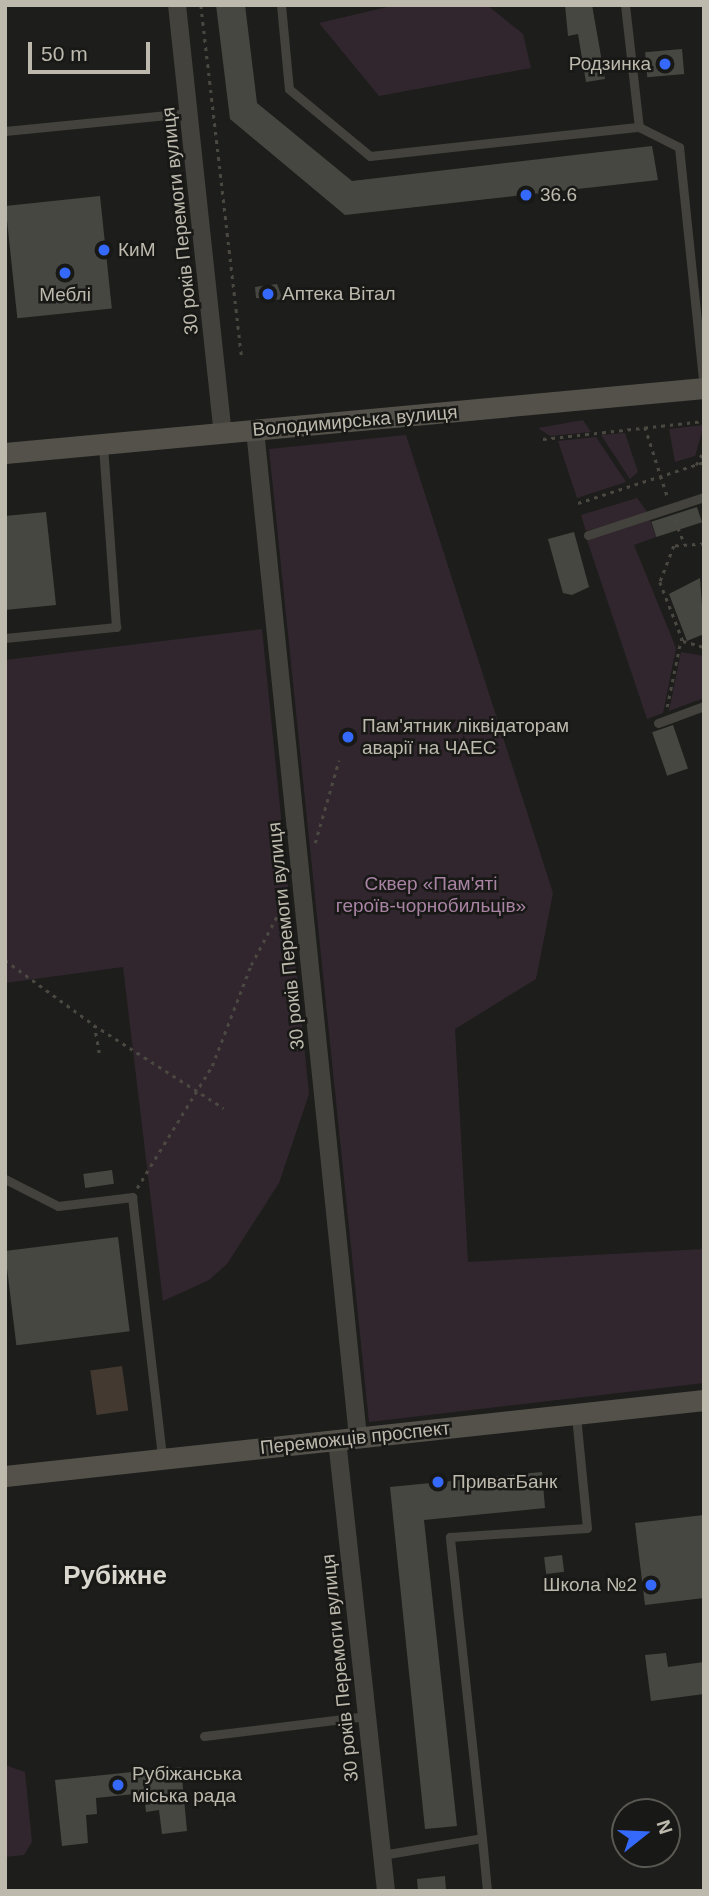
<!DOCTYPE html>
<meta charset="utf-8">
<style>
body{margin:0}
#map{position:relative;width:709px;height:1896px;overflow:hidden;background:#1d1d1b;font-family:Arial,sans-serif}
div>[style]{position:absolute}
.green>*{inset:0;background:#31262e}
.water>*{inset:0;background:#433930;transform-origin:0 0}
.building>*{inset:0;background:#474742;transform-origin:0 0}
.path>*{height:2.5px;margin-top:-1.25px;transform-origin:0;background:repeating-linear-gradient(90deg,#4a4841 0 3.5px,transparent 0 8.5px)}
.lane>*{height:9px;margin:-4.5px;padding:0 4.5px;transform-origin:4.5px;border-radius:4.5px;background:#43423c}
.street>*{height:18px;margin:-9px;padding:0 9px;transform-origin:9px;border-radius:9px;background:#43423c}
.secondary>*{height:21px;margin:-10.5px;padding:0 10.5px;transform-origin:10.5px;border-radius:10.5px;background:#535149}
.dots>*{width:19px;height:19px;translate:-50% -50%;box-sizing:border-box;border:4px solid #181816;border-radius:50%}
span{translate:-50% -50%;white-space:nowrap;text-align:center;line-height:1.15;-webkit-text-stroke:5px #181816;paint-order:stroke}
.poi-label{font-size:19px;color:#bdb9ad}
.right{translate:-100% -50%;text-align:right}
.left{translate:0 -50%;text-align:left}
.street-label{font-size:19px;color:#bdb9ad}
.park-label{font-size:19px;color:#a983a4}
.district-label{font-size:26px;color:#d9d7ce;font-weight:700}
.frame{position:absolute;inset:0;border:7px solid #bdb9ad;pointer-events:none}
.north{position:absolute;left:611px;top:1798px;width:70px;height:70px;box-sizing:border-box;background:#181816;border:2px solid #5a5852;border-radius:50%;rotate:72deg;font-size:19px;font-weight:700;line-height:28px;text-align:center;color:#bdb9ad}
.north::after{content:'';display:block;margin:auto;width:24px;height:32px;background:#3569fb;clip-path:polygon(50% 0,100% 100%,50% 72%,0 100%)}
.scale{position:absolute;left:28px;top:42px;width:122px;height:32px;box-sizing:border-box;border:4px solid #bdb9ad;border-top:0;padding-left:9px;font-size:21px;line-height:24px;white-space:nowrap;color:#bdb9ad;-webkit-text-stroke:5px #181816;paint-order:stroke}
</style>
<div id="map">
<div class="green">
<div style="clip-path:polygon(396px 5px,487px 5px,523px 34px,531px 68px,379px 96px,319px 23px)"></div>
<div style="clip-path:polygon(583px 420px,591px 432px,550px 436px,538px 428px)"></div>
<div style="clip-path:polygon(704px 425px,695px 456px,675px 462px,669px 429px)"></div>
<div style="clip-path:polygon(625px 433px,638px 472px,630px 479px,601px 435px)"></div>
<div style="clip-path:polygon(406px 435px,553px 893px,536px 979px,455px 1029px,468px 1262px,704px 1249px,704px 1383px,369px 1422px,269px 449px)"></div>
<div style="clip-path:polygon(596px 437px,626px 482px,577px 498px,558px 441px)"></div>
<div style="clip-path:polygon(637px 498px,648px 513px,586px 531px,581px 515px)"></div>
<div style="clip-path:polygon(650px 520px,656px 537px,634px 545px,676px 648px,663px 713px,647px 719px,587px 540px)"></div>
<div style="clip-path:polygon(262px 629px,309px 1094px,279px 1183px,227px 1264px,209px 1280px,163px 1301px,123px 967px,5px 983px,5px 660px)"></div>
<div style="clip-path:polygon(681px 652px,704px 656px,704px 698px,669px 711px)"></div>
<div style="clip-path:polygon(5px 1765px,25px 1772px,32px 1842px,24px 1855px,5px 1857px)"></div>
</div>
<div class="water">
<div style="left:122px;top:1366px;width:45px;height:32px;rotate:82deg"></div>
</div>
<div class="building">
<div style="clip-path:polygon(216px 5px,245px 5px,257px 103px,352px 181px,652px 146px,658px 180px,345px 215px,230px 119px)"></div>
<div style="clip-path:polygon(565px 5px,592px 5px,605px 79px,586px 82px,578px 34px,568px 36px)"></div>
<div style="left:682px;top:49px;width:25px;height:37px;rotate:85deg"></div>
<div style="left:100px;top:196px;width:113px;height:95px;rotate:84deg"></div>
<div style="clip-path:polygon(277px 284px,283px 300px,256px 298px,255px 287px)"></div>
<div style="left:697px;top:507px;width:16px;height:48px;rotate:72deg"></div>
<div style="clip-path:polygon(46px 512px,56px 605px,5px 610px,5px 516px)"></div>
<div style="clip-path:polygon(574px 532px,589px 587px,572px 595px,563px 593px,548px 539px)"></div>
<div style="clip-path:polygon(700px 578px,704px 634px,687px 641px,669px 594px)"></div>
<div style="left:673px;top:725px;width:46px;height:22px;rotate:71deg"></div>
<div style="left:112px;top:1170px;width:14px;height:29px;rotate:82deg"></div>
<div style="left:118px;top:1237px;width:95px;height:114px;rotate:83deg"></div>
<div style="clip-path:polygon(542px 1472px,545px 1508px,424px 1520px,457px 1826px,425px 1829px,390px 1487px)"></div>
<div style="clip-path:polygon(704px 1515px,704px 1598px,645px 1605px,635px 1523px)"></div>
<div style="left:562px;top:1555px;width:17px;height:18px;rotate:83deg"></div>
<div style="clip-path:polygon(666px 1653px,668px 1667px,704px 1662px,704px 1694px,651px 1701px,645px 1655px)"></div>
<div style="clip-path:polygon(181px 1767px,187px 1831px,162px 1834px,159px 1810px,146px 1812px,144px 1793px,96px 1798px,97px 1814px,86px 1815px,88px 1843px,62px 1846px,55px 1780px)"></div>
<div style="clip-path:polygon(445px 1876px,446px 1891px,418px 1891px,417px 1879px)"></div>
</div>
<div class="path">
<div style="left:201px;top:5px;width:356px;rotate:83.4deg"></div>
<div style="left:645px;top:427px;width:75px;rotate:72.1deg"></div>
<div style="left:543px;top:439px;width:162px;rotate:-6.4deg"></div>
<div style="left:696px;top:465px;width:17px;rotate:-62deg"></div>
<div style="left:578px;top:503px;width:133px;rotate:-18deg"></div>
<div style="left:675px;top:520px;width:22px;rotate:68deg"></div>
<div style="left:704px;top:544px;width:30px;rotate:176deg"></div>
<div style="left:674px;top:546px;width:39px;rotate:111deg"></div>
<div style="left:660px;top:582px;width:63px;rotate:68.7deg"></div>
<div style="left:683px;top:641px;width:22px;rotate:16deg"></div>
<div style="left:667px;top:707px;width:69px;rotate:-78.4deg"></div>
<div style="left:315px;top:843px;width:86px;rotate:-73.9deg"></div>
<div style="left:5px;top:960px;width:110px;rotate:36.1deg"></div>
<div style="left:99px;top:1053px;width:28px;rotate:-100deg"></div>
<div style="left:94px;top:1025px;width:154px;rotate:32.6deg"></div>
<div style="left:137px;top:1188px;width:143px;rotate:-58.4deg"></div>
<div style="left:212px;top:1066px;width:108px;rotate:-68.9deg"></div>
<div style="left:251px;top:965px;width:72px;rotate:-62deg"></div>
</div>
<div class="lane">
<div style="left:281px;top:5px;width:84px;rotate:84.6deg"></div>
<div style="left:289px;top:89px;width:105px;rotate:39.6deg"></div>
<div style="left:370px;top:156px;width:271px;rotate:-6.2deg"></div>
<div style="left:625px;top:5px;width:123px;rotate:83.5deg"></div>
<div style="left:639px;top:127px;width:45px;rotate:26.6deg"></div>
<div style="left:679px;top:147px;width:241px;rotate:84.1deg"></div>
<div style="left:5px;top:131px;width:186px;rotate:-5.6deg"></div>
<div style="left:588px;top:535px;width:122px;rotate:-18.1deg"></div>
<div style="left:5px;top:638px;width:112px;rotate:-5.7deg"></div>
<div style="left:116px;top:627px;width:183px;rotate:-94.1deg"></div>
<div style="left:658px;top:723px;width:49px;rotate:-20.3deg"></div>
<div style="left:5px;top:1179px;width:59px;rotate:27deg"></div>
<div style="left:58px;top:1206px;width:75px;rotate:-6.9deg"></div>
<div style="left:132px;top:1197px;width:262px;rotate:83.4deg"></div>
<div style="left:204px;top:1736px;width:164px;rotate:-7deg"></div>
<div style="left:482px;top:1838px;width:303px;rotate:-96.1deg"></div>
<div style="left:450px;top:1537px;width:137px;rotate:-3.8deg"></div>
<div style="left:587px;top:1528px;width:114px;rotate:-95.6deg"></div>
<div style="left:382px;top:1855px;width:101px;rotate:-9.6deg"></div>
<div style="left:482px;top:1838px;width:53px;rotate:84.6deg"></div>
</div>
<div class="street">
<div style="left:177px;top:5px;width:430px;rotate:83.9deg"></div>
<div style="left:255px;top:430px;width:1012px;rotate:84.16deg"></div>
<div style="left:337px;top:1440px;width:454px;rotate:83.8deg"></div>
</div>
<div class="secondary">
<div style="left:5px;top:453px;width:702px;rotate:-5.31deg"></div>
<div style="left:5px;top:1476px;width:703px;rotate:-6.21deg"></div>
</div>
<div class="dots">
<div style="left:665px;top:64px;background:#3569fb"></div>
<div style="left:526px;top:195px;background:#3569fb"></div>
<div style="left:104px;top:250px;background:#3569fb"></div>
<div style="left:65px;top:273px;background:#3569fb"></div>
<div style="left:268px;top:294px;background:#3569fb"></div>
<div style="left:348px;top:737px;background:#3569fb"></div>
<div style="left:438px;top:1482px;background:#3569fb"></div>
<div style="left:651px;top:1585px;background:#3569fb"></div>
<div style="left:118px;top:1785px;background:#3569fb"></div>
</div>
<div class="poi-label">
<span class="right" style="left:651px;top:64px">Родзинка</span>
<span class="left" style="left:540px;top:195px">36.6</span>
<span class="left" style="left:118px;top:250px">КиМ</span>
<span class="left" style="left:282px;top:294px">Аптека Вітал</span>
<span style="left:65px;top:295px">Меблі</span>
<span class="left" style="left:362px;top:737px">Пам'ятник ліквідаторам<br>аварії на ЧАЕС</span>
<span class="left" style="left:452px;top:1482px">ПриватБанк</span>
<span class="right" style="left:637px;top:1585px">Школа №2</span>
<span class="left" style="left:132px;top:1785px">Рубіжанська<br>міська рада</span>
</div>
<div class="street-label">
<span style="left:180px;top:221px;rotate:-96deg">30 років Перемоги вулиця</span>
<span style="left:355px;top:421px;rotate:-5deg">Володимирська вулиця</span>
<span style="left:286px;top:936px;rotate:-96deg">30 років Перемоги вулиця</span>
<span style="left:355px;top:1438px;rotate:-6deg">Переможців проспект</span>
<span style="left:340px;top:1668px;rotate:-96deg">30 років Перемоги вулиця</span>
</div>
<div class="park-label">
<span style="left:431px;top:895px">Сквер «Пам'яті<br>героїв-чорнобильців»</span>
</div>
<div class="district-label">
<span style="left:115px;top:1576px">Рубіжне</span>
</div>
<div class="frame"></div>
<div class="north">N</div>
<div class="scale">50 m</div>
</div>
